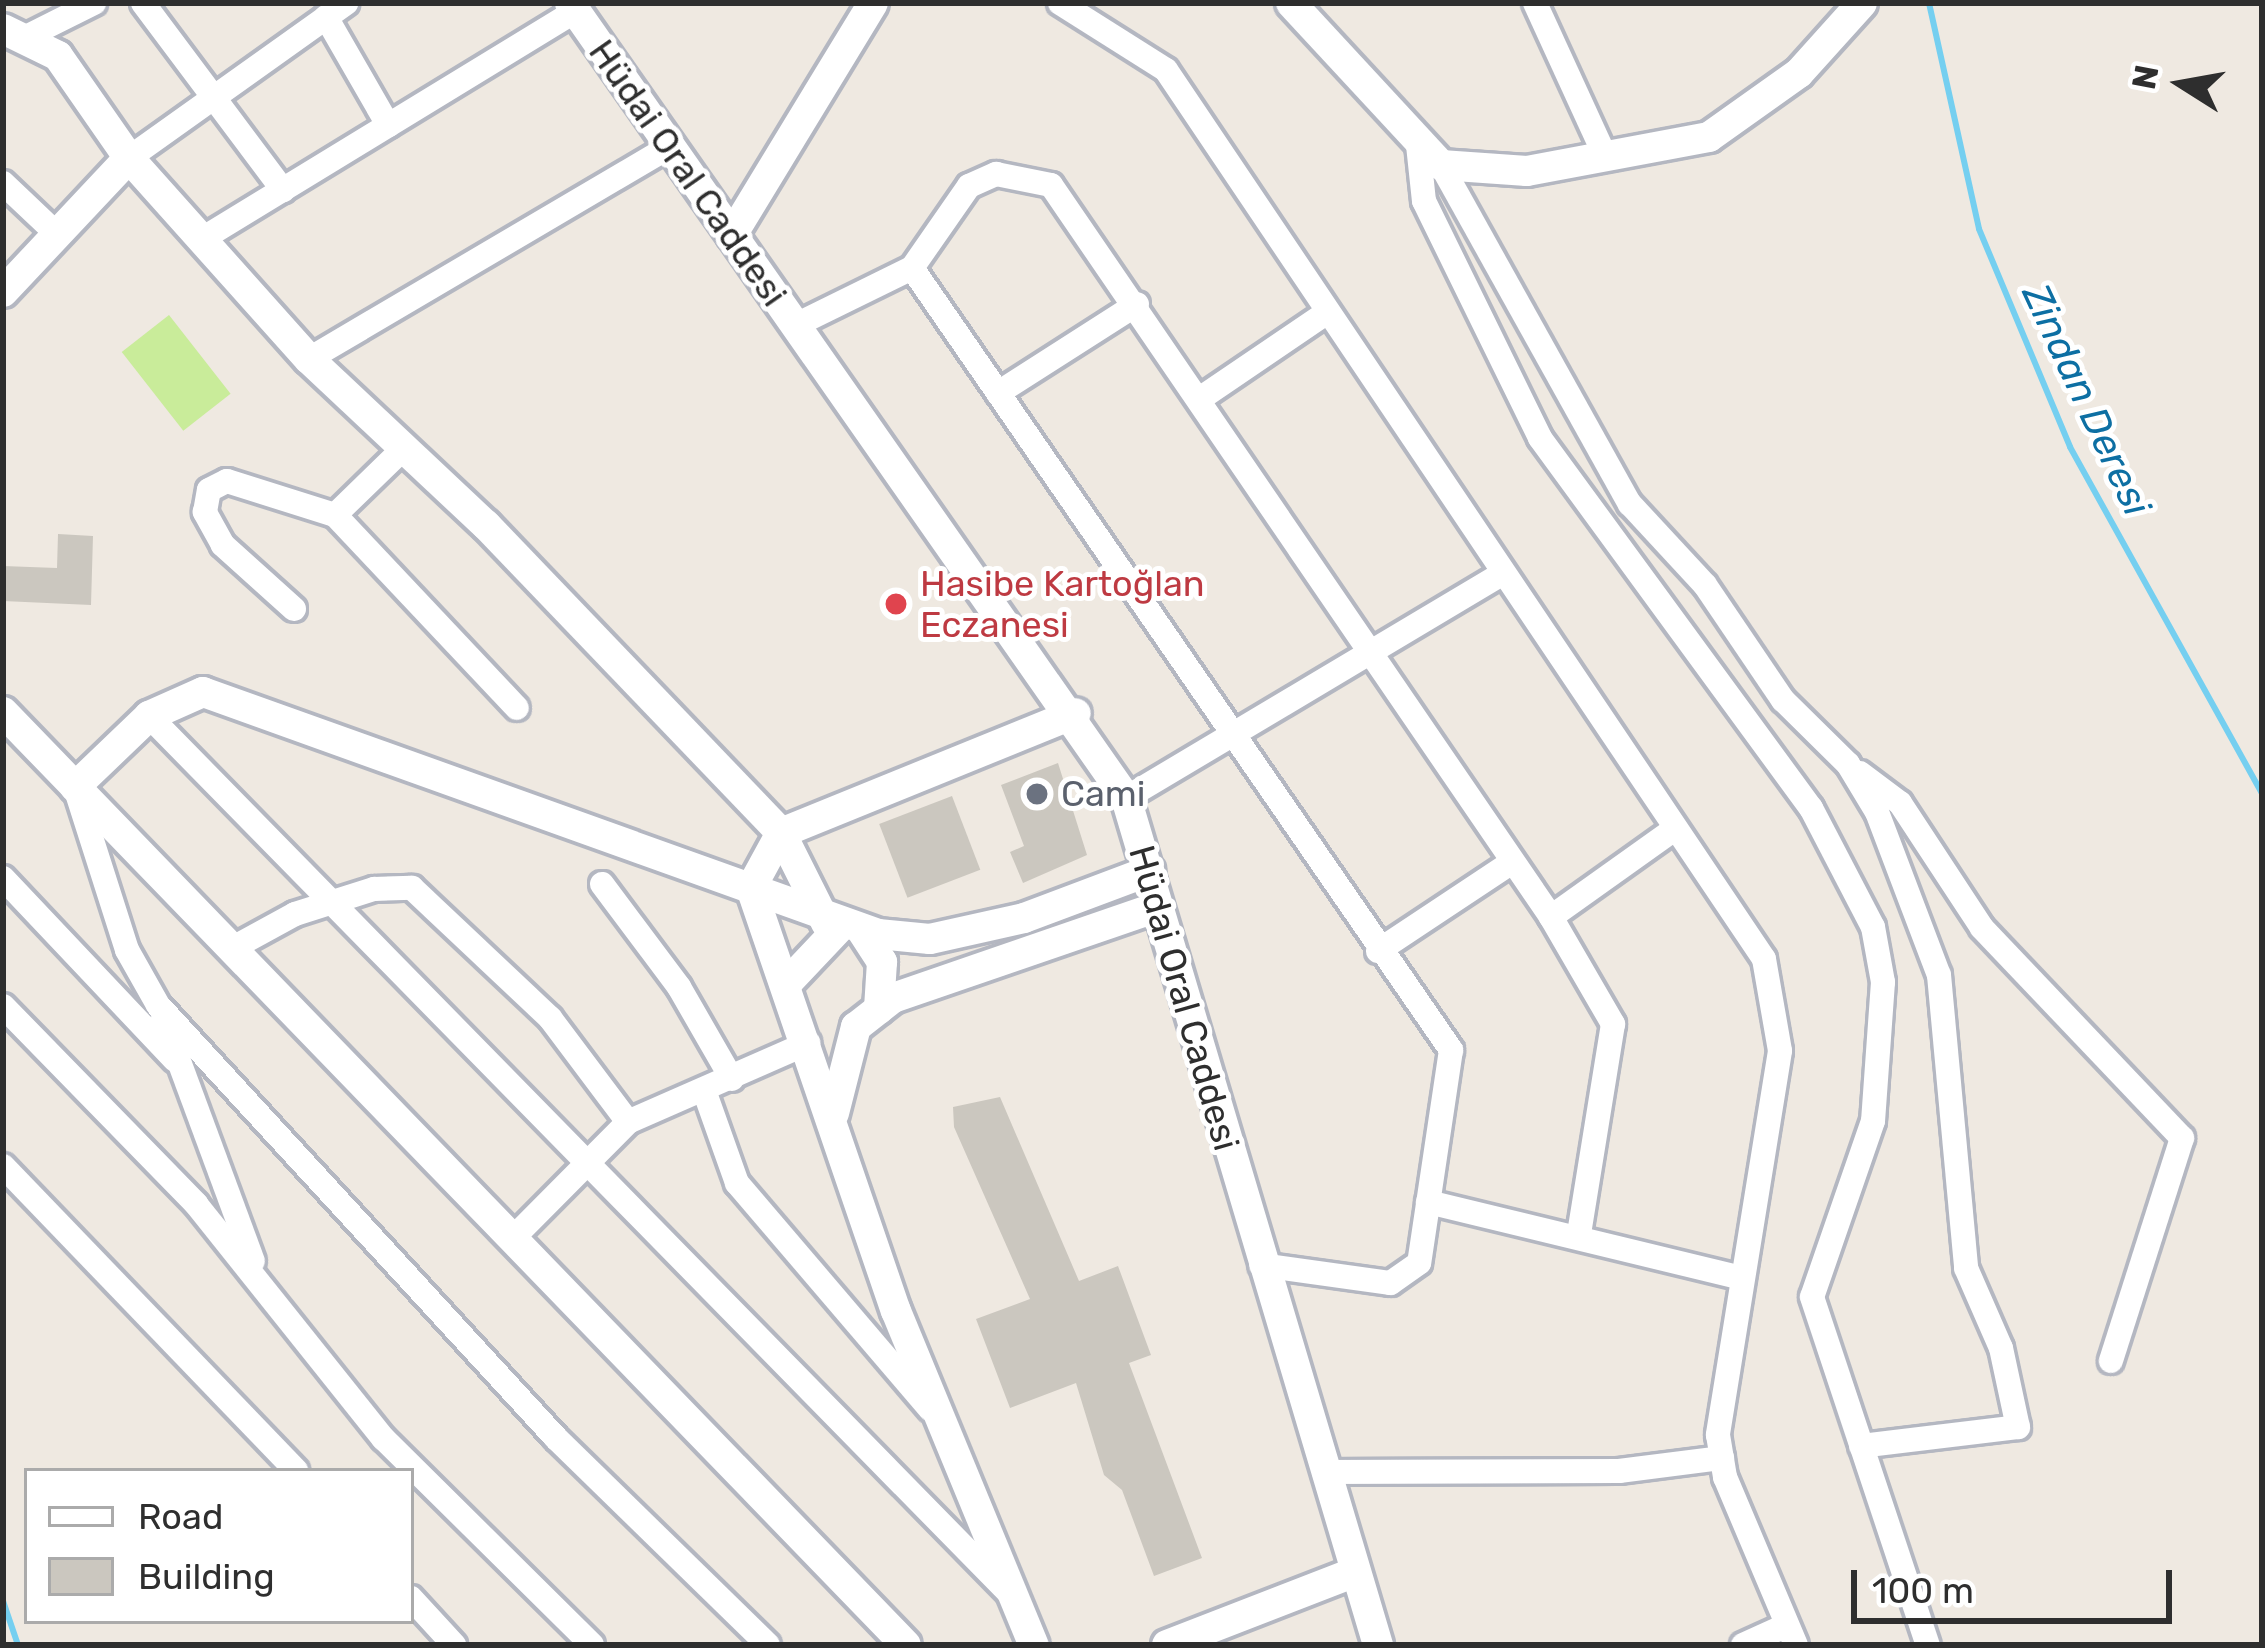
<!DOCTYPE html>
<meta charset="utf-8">
<style>
body{margin:0}
#map{position:relative;width:2265px;height:1648px;overflow:hidden;background:#efe9e1;font-family:Rubik,sans-serif}
div>[style]{position:absolute}
.pitch>*{inset:0;background:#c9ec9a;transform-origin:0 0}
.stream>*{height:6px;margin:-3px;padding:0 3px;transform-origin:3px;border-radius:3px;background:#75cff0}
.building>*{inset:0;background:#cbc7bf;transform-origin:0 0}
.roads{filter:drop-shadow(3px 0 #b4b7c1) drop-shadow(-3px 0 #b4b7c1) drop-shadow(0 3px #b4b7c1) drop-shadow(0 -3px #b4b7c1)}
.minor>*{height:24px;margin:-12px;padding:0 12px;transform-origin:12px;border-radius:12px;background:#fff}
.tertiary>*{height:30px;margin:-15px;padding:0 15px;transform-origin:15px;border-radius:15px;background:#fff}
.dots>*{width:33px;height:33px;translate:-50% -50%;box-sizing:border-box;border:6px solid #fff;border-radius:50%}
span{translate:-50% -50%;white-space:nowrap;text-align:center;line-height:1.15;-webkit-text-stroke:10px #fff;paint-order:stroke}
.street-label{font-size:36px;color:#2e2e2e}
.health-label{font-size:36px;color:#be3a42}
.left{translate:0 -50%;text-align:left}
.worship-label{font-size:36px;color:#5b616d}
.water-label{font-size:39px;color:#0d6fa3;font-style:italic}
.frame{position:absolute;inset:0;border:6px solid #2e2e2e;pointer-events:none}
.legend{position:absolute;left:24px;top:1468px;width:390px;height:156px;box-sizing:border-box;background:#fff;border:3px solid #ababab;margin:0;padding:15px 21px;list-style:none;font-size:36px;color:#2e2e2e}
.legend li{display:flex;align-items:center;gap:24px;height:60px}
.legend b{width:60px;border:3px solid #ababab}
.north{position:absolute;left:2121px;top:24px;width:120px;height:120px;-webkit-text-stroke:9px #fff;paint-order:stroke;rotate:281deg;font-size:33px;font-weight:700;line-height:48px;text-align:center;color:#2e2e2e}
.north::after{content:'';display:block;margin:auto;width:42px;height:54px;background:#2e2e2e;clip-path:polygon(50% 0,100% 100%,50% 72%,0 100%)}
.scale{position:absolute;left:1851px;top:1570px;width:321px;height:54px;box-sizing:border-box;border:6px solid #2e2e2e;border-top:0;padding-left:15px;font-size:36px;line-height:42px;white-space:nowrap;color:#2e2e2e;-webkit-text-stroke:9px #fff;paint-order:stroke}
</style>
<div id="map">
<div class="pitch">
<div style="left:169px;top:315px;width:100px;height:60px;rotate:52deg"></div>
</div>
<div class="stream">
<div style="left:1929px;top:3px;width:231px;rotate:77.5deg"></div>
<div style="left:1979px;top:229px;width:236px;rotate:67.3deg"></div>
<div style="left:2070px;top:447px;width:397px;rotate:61deg"></div>
<div style="left:3px;top:1601px;width:46px;rotate:71.2deg"></div>
</div>
<div class="building">
<div style="clip-path:polygon(58px 534px,93px 536px,91px 605px,3px 601px,3px 566px,57px 568px)"></div>
<div style="clip-path:polygon(1058px 763px,1087px 855px,1023px 883px,1010px 852px,1024px 846px,1001px 785px)"></div>
<div style="left:952px;top:796px;width:79px;height:78px;rotate:69deg"></div>
<div style="clip-path:polygon(1000px 1097px,1079px 1281px,1118px 1266px,1151px 1355px,1129px 1363px,1202px 1558px,1154px 1576px,1122px 1490px,1104px 1475px,1076px 1383px,1010px 1408px,976px 1319px,1030px 1299px,954px 1127px,953px 1107px)"></div>
</div>
<div class="roads">
<div class="minor">
<div style="left:143px;top:3px;width:234px;rotate:53.2deg"></div>
<div style="left:1060px;top:3px;width:125px;rotate:32.3deg"></div>
<div style="left:1166px;top:70px;width:1071px;rotate:56.07deg"></div>
<div style="left:1764px;top:959px;width:93px;rotate:80.1deg"></div>
<div style="left:1780px;top:1051px;width:389px;rotate:99.2deg"></div>
<div style="left:1718px;top:1435px;width:43px;rotate:80.5deg"></div>
<div style="left:1725px;top:1477px;width:182px;rotate:67.1deg"></div>
<div style="left:1535px;top:3px;width:170px;rotate:65.4deg"></div>
<div style="left:326px;top:17px;width:125px;rotate:60.1deg"></div>
<div style="left:28px;top:36px;width:74px;rotate:-26.6deg"></div>
<div style="left:1418px;top:145px;width:56px;rotate:83.9deg"></div>
<div style="left:1424px;top:201px;width:264px;rotate:63.9deg"></div>
<div style="left:1540px;top:438px;width:459px;rotate:53.8deg"></div>
<div style="left:1811px;top:808px;width:134px;rotate:62.5deg"></div>
<div style="left:1873px;top:927px;width:56px;rotate:79.7deg"></div>
<div style="left:1883px;top:982px;width:139px;rotate:94.1deg"></div>
<div style="left:1873px;top:1121px;width:186px;rotate:109.1deg"></div>
<div style="left:1812px;top:1297px;width:367px;rotate:71.6deg"></div>
<div style="left:129px;top:158px;width:267px;rotate:-35.5deg"></div>
<div style="left:1441px;top:165px;width:388px;rotate:60.9deg"></div>
<div style="left:1630px;top:504px;width:110px;rotate:47.2deg"></div>
<div style="left:1705px;top:585px;width:139px;rotate:55.9deg"></div>
<div style="left:1783px;top:700px;width:91px;rotate:44.6deg"></div>
<div style="left:1848px;top:764px;width:56px;rotate:58.9deg"></div>
<div style="left:1877px;top:812px;width:174px;rotate:69.2deg"></div>
<div style="left:1939px;top:975px;width:294px;rotate:84.7deg"></div>
<div style="left:1966px;top:1268px;width:87px;rotate:66.4deg"></div>
<div style="left:2001px;top:1348px;width:81px;rotate:77.9deg"></div>
<div style="left:2018px;top:1427px;width:158px;rotate:173.1deg"></div>
<div style="left:3px;top:183px;width:74px;rotate:43.4deg"></div>
<div style="left:202px;top:239px;width:438px;rotate:-31.4deg"></div>
<div style="left:912px;top:268px;width:950px;rotate:55.42deg"></div>
<div style="left:1451px;top:1050px;width:215px;rotate:98.5deg"></div>
<div style="left:1419px;top:1263px;width:35px;rotate:145deg"></div>
<div style="left:1390px;top:1283px;width:130px;rotate:-172.1deg"></div>
<div style="left:794px;top:326px;width:131px;rotate:-26.2deg"></div>
<div style="left:912px;top:268px;width:100px;rotate:-55.2deg"></div>
<div style="left:969px;top:186px;width:30px;rotate:-24deg"></div>
<div style="left:996px;top:174px;width:56px;rotate:11.3deg"></div>
<div style="left:1051px;top:185px;width:886px;rotate:55.66deg"></div>
<div style="left:1551px;top:917px;width:124px;rotate:59.9deg"></div>
<div style="left:1613px;top:1024px;width:213px;rotate:99.2deg"></div>
<div style="left:309px;top:359px;width:419px;rotate:-30.5deg"></div>
<div style="left:998px;top:393px;width:165px;rotate:-32.6deg"></div>
<div style="left:1201px;top:398px;width:151px;rotate:-34.2deg"></div>
<div style="left:335px;top:515px;width:265px;rotate:46.7deg"></div>
<div style="left:294px;top:609px;width:96px;rotate:-138deg"></div>
<div style="left:223px;top:545px;width:38px;rotate:-119deg"></div>
<div style="left:205px;top:512px;width:22px;rotate:-80deg"></div>
<div style="left:209px;top:490px;width:20px;rotate:-27deg"></div>
<div style="left:227px;top:481px;width:113px;rotate:17.5deg"></div>
<div style="left:335px;top:515px;width:96px;rotate:-44.2deg"></div>
<div style="left:149px;top:716px;width:1230px;rotate:45.56deg"></div>
<div style="left:1860px;top:773px;width:50px;rotate:36.9deg"></div>
<div style="left:1900px;top:803px;width:149px;rotate:56.7deg"></div>
<div style="left:1982px;top:928px;width:290px;rotate:46.4deg"></div>
<div style="left:2182px;top:1138px;width:234px;rotate:107.7deg"></div>
<div style="left:75px;top:787px;width:171px;rotate:72.3deg"></div>
<div style="left:127px;top:950px;width:63px;rotate:60.6deg"></div>
<div style="left:158px;top:1005px;width:588px;rotate:47.41deg"></div>
<div style="left:556px;top:1438px;width:296px;rotate:44.3deg"></div>
<div style="left:1126px;top:798px;width:433px;rotate:-30.8deg"></div>
<div style="left:3px;top:878px;width:250px;rotate:46.6deg"></div>
<div style="left:602px;top:884px;width:129px;rotate:53.2deg"></div>
<div style="left:679px;top:987px;width:106px;rotate:60.1deg"></div>
<div style="left:1551px;top:917px;width:150px;rotate:-35.5deg"></div>
<div style="left:231px;top:949px;width:73px;rotate:-28.7deg"></div>
<div style="left:295px;top:914px;width:83px;rotate:-17.6deg"></div>
<div style="left:374px;top:889px;width:38px;rotate:-2deg"></div>
<div style="left:412px;top:888px;width:190px;rotate:43.3deg"></div>
<div style="left:550px;top:1018px;width:130px;rotate:53.1deg"></div>
<div style="left:1378px;top:951px;width:161px;rotate:-33.6deg"></div>
<div style="left:3px;top:1006px;width:277px;rotate:45.7deg"></div>
<div style="left:196px;top:1204px;width:300px;rotate:51.4deg"></div>
<div style="left:383px;top:1438px;width:294px;rotate:44.7deg"></div>
<div style="left:163px;top:1018px;width:259px;rotate:69.7deg"></div>
<div style="left:705px;top:1093px;width:96px;rotate:70.4deg"></div>
<div style="left:737px;top:1183px;width:297px;rotate:49.5deg"></div>
<div style="left:3px;top:1166px;width:423px;rotate:46.1deg"></div>
<div style="left:1428px;top:1202px;width:320px;rotate:13.6deg"></div>
<div style="left:511px;top:1240px;width:166px;rotate:-45.2deg"></div>
<div style="left:628px;top:1122px;width:197px;rotate:-23.7deg"></div>
<div style="left:1324px;top:1472px;width:295px;rotate:-0.2deg"></div>
<div style="left:1619px;top:1471px;width:104px;rotate:-7.2deg"></div>
<div style="left:411px;top:1598px;width:64px;rotate:47.5deg"></div>
<div style="left:1743px;top:1645px;width:48px;rotate:-24.4deg"></div>
</div>
<div class="tertiary">
<div style="left:570px;top:3px;width:970px;rotate:55.03deg"></div>
<div style="left:1126px;top:798px;width:884px;rotate:73.43deg"></div>
<div style="left:1291px;top:3px;width:221px;rotate:47.2deg"></div>
<div style="left:1441px;top:165px;width:86px;rotate:4deg"></div>
<div style="left:1527px;top:171px;width:185px;rotate:-10.6deg"></div>
<div style="left:1709px;top:137px;width:110px;rotate:-35.4deg"></div>
<div style="left:1799px;top:73px;width:94px;rotate:-48deg"></div>
<div style="left:3px;top:29px;width:61px;rotate:26.1deg"></div>
<div style="left:58px;top:56px;width:124px;rotate:55.2deg"></div>
<div style="left:129px;top:158px;width:270px;rotate:48.2deg"></div>
<div style="left:309px;top:359px;width:243px;rotate:43.2deg"></div>
<div style="left:486px;top:525px;width:426px;rotate:46.2deg"></div>
<div style="left:781px;top:833px;width:318px;rotate:-22.1deg"></div>
<div style="left:732px;top:235px;width:271px;rotate:-58.7deg"></div>
<div style="left:3px;top:292px;width:184px;rotate:-46.8deg"></div>
<div style="left:3px;top:712px;width:1298px;rotate:45.94deg"></div>
<div style="left:75px;top:787px;width:103px;rotate:-43.8deg"></div>
<div style="left:149px;top:716px;width:59px;rotate:-24deg"></div>
<div style="left:203px;top:692px;width:717px;rotate:19.72deg"></div>
<div style="left:878px;top:934px;width:52px;rotate:5.5deg"></div>
<div style="left:930px;top:939px;width:96px;rotate:-12.6deg"></div>
<div style="left:1024px;top:918px;width:134px;rotate:-20.6deg"></div>
<div style="left:781px;top:833px;width:101px;rotate:63.4deg"></div>
<div style="left:751px;top:888px;width:447px;rotate:71.1deg"></div>
<div style="left:896px;top:1311px;width:361px;rotate:67.6deg"></div>
<div style="left:751px;top:888px;width:63px;rotate:-61.4deg"></div>
<div style="left:862px;top:931px;width:37px;rotate:57deg"></div>
<div style="left:882px;top:962px;width:47px;rotate:93.7deg"></div>
<div style="left:789px;top:981px;width:76px;rotate:-46.6deg"></div>
<div style="left:834px;top:1113px;width:89px;rotate:-75.7deg"></div>
<div style="left:856px;top:1027px;width:47px;rotate:-38.1deg"></div>
<div style="left:893px;top:998px;width:280px;rotate:-19deg"></div>
<div style="left:1167px;top:1645px;width:202px;rotate:-21.2deg"></div>
</div>
</div>
<div class="dots">
<div style="left:896px;top:604px;background:#e0444e"></div>
<div style="left:1037px;top:794px;background:#6b7280"></div>
</div>
<div class="street-label">
<span style="left:688px;top:173px;rotate:55deg">Hüdai Oral Caddesi</span>
<span style="left:1184px;top:998px;rotate:74deg">Hüdai Oral Caddesi</span>
</div>
<div class="health-label">
<span class="left" style="left:920px;top:604px">Hasibe Kartoğlan<br>Eczanesi</span>
</div>
<div class="worship-label">
<span class="left" style="left:1061px;top:794px">Cami</span>
</div>
<div class="water-label">
<span style="left:2086px;top:400px;rotate:65deg">Zindan Deresi</span>
</div>
<div class="frame"></div>
<ul class="legend">
<li><b style="height:15px;background:#fff"></b>Road</li>
<li><b style="height:33px;background:#cbc7bf"></b>Building</li>
</ul>
<div class="north">N</div>
<div class="scale">100 m</div>
</div>
